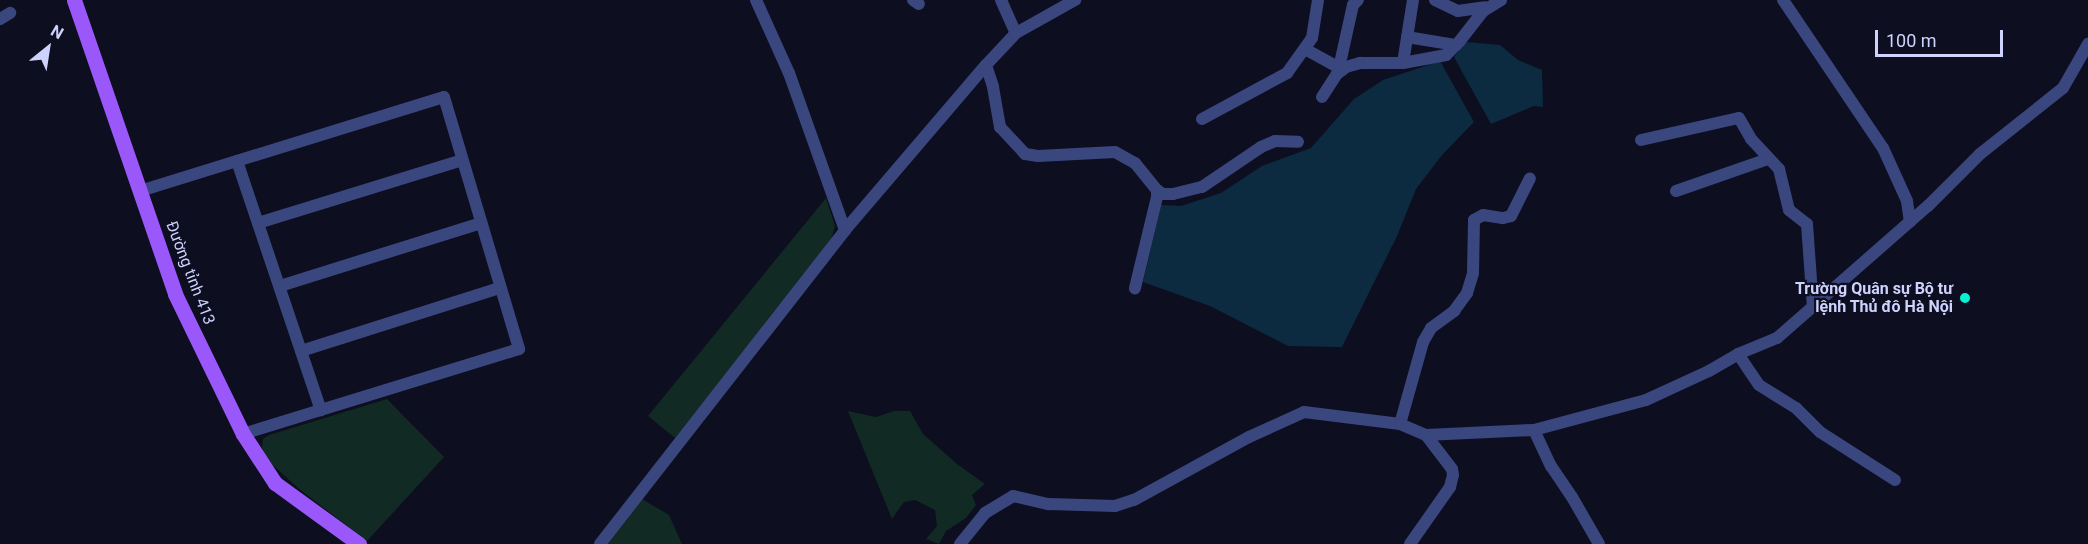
<!DOCTYPE html>
<meta charset="utf-8">
<style>
body{margin:0}
#map{position:relative;width:2088px;height:544px;overflow:hidden;background:#0d0e20;font-family:Roboto,sans-serif}
div>[style]{position:absolute}
.green>*{inset:0;background:#112a24}
.water>*{inset:0;background:#0c2b40}
.minor>*{height:12px;margin:-6px;padding:0 6px;transform-origin:6px;border-radius:6px;background:#3a467e}
.major>*{height:15px;margin:-7.5px;padding:0 7.5px;transform-origin:7.5px;border-radius:7.5px;background:#9a58fb}
.dots>*{width:16px;height:16px;translate:-50% -50%;box-sizing:border-box;border:3px solid #0d0e20;border-radius:50%}
span{translate:-50% -50%;white-space:nowrap;text-align:center;line-height:1.15;-webkit-text-stroke:4.5px #0d0e20;paint-order:stroke}
.street-label{font-size:16px;color:#ced3fe}
.poi-label{font-size:16px;color:#ced3fe;font-weight:700}
.right{translate:-100% -50%;text-align:right}
.north{position:absolute;left:18px;top:18px;width:60px;height:60px;-webkit-text-stroke:4px #0d0e20;paint-order:stroke;rotate:30deg;font-size:16px;font-weight:700;line-height:24px;text-align:center;color:#ced3fe}
.north::after{content:'';display:block;margin:auto;width:21px;height:27px;background:#ced3fe;clip-path:polygon(50% 0,100% 100%,50% 72%,0 100%)}
.scale{position:absolute;left:1875px;top:30px;width:128px;height:27px;box-sizing:border-box;border:3px solid #ced3fe;border-top:0;padding-left:8px;font-size:18px;line-height:21px;white-space:nowrap;color:#ced3fe;-webkit-text-stroke:4px #0d0e20;paint-order:stroke}
</style>
<div id="map">
<div class="green">
<div style="clip-path:polygon(826px 198px,835px 226px,830px 244px,675px 438px,648px 416px)"></div>
<div style="clip-path:polygon(387px 399px,444px 457px,367px 541px,299px 489px,264px 457px,262px 448px,263px 439px,269px 435px)"></div>
<div style="clip-path:polygon(848px 411px,876px 417px,894px 411px,910px 411px,923px 434px,957px 464px,985px 484px,972px 495px,976px 505px,966px 518px,946px 531px,939px 544px,926px 539px,937px 526px,935px 510px,915px 500px,904px 502px,892px 519px)"></div>
<div style="clip-path:polygon(642px 499px,669px 515px,682px 544px,606px 544px)"></div>
</div>
<div class="water">
<div style="clip-path:polygon(1466px 42px,1500px 45px,1518px 60px,1542px 70px,1543px 107px,1534px 106px,1491px 124px,1454px 57px)"></div>
<div style="clip-path:polygon(1440px 61px,1474px 122px,1442px 155px,1416px 189px,1397px 236px,1342px 347px,1288px 346px,1210px 306px,1143px 282px,1161px 205px,1181px 206px,1221px 193px,1262px 166px,1311px 148px,1354px 99px,1383px 80px)"></div>
</div>
<div class="minor">
<div style="left:756px;top:0;width:80px;rotate:65.7deg"></div>
<div style="left:789px;top:73px;width:167px;rotate:70.4deg"></div>
<div style="left:913px;top:0;width:7px;rotate:34deg"></div>
<div style="left:1001px;top:0;width:36px;rotate:66deg"></div>
<div style="left:1435px;top:0;width:25px;rotate:26deg"></div>
<div style="left:1458px;top:11px;width:27px;rotate:-8deg"></div>
<div style="left:1783px;top:0;width:179px;rotate:56deg"></div>
<div style="left:1883px;top:148px;width:58px;rotate:65.6deg"></div>
<div style="left:1907px;top:201px;width:21px;rotate:82deg"></div>
<div style="left:0;top:19px;width:12px;rotate:-31deg"></div>
<div style="left:1407px;top:37px;width:50px;rotate:9.3deg"></div>
<div style="left:1305px;top:49px;width:43px;rotate:28.9deg"></div>
<div style="left:1403px;top:63px;width:64px;rotate:-81deg"></div>
<div style="left:986px;top:65px;width:23px;rotate:72deg"></div>
<div style="left:993px;top:87px;width:41px;rotate:80.1deg"></div>
<div style="left:1000px;top:127px;width:37px;rotate:47deg"></div>
<div style="left:1025px;top:154px;width:13px;rotate:9deg"></div>
<div style="left:1038px;top:156px;width:77px;rotate:-3deg"></div>
<div style="left:1115px;top:152px;width:23px;rotate:29deg"></div>
<div style="left:1135px;top:163px;width:35px;rotate:51deg"></div>
<div style="left:1157px;top:190px;width:7px;rotate:90deg"></div>
<div style="left:1157px;top:197px;width:94px;rotate:103.6deg"></div>
<div style="left:1339px;top:68px;width:65px;rotate:-77.5deg"></div>
<div style="left:1353px;top:5px;width:7px;rotate:-45deg"></div>
<div style="left:1322px;top:97px;width:27px;rotate:-57deg"></div>
<div style="left:1337px;top:74px;width:11px;rotate:-38deg"></div>
<div style="left:1346px;top:67px;width:15px;rotate:-16deg"></div>
<div style="left:1360px;top:63px;width:43px"></div>
<div style="left:1403px;top:63px;width:44px;rotate:-10.5deg"></div>
<div style="left:1446px;top:55px;width:18px;rotate:-45deg"></div>
<div style="left:1459px;top:42px;width:39px;rotate:-52deg"></div>
<div style="left:1483px;top:11px;width:21px;rotate:-31deg"></div>
<div style="left:1202px;top:119px;width:97px;rotate:-28.4deg"></div>
<div style="left:1287px;top:73px;width:43px;rotate:-54.5deg"></div>
<div style="left:1312px;top:38px;width:38px;rotate:-81deg"></div>
<div style="left:1641px;top:140px;width:100px;rotate:-12.7deg"></div>
<div style="left:1739px;top:118px;width:24px;rotate:60deg"></div>
<div style="left:1751px;top:139px;width:41px;rotate:47deg"></div>
<div style="left:1779px;top:169px;width:42px;rotate:76.3deg"></div>
<div style="left:1789px;top:210px;width:23px;rotate:38deg"></div>
<div style="left:1807px;top:224px;width:84px;rotate:85.9deg"></div>
<div style="left:237px;top:161px;width:263px;rotate:71.4deg"></div>
<div style="left:1157px;top:190px;width:7px;rotate:34deg"></div>
<div style="left:1163px;top:194px;width:10px"></div>
<div style="left:1173px;top:194px;width:30px;rotate:-14deg"></div>
<div style="left:1202px;top:187px;width:71px;rotate:-34.1deg"></div>
<div style="left:1261px;top:147px;width:15px;rotate:-23deg"></div>
<div style="left:1275px;top:141px;width:23px;rotate:2deg"></div>
<div style="left:140px;top:191px;width:318px;rotate:-17.2deg"></div>
<div style="left:444px;top:97px;width:263px;rotate:73.4deg"></div>
<div style="left:519px;top:349px;width:289px;rotate:162.9deg"></div>
<div style="left:1676px;top:191px;width:97px;rotate:-19.2deg"></div>
<div style="left:258px;top:223px;width:214px;rotate:-17.1deg"></div>
<div style="left:280px;top:286px;width:211px;rotate:-17.4deg"></div>
<div style="left:301px;top:351px;width:209px;rotate:-17.6deg"></div>
<div style="left:1738px;top:354px;width:37px;rotate:56deg"></div>
<div style="left:1759px;top:385px;width:44px;rotate:31.9deg"></div>
<div style="left:1796px;top:408px;width:34px;rotate:45deg"></div>
<div style="left:1820px;top:432px;width:89px;rotate:32.6deg"></div>
<div style="left:1400px;top:424px;width:85px;rotate:-74.3deg"></div>
<div style="left:1423px;top:342px;width:16px;rotate:-60deg"></div>
<div style="left:1431px;top:328px;width:29px;rotate:-36deg"></div>
<div style="left:1454px;top:311px;width:22px;rotate:-54deg"></div>
<div style="left:1467px;top:293px;width:21px;rotate:-73deg"></div>
<div style="left:1473px;top:273px;width:53px;rotate:-88.9deg"></div>
<div style="left:1474px;top:220px;width:10px;rotate:-29deg"></div>
<div style="left:1483px;top:215px;width:20px;rotate:9deg"></div>
<div style="left:1503px;top:218px;width:8px;rotate:-14deg"></div>
<div style="left:1511px;top:216px;width:42px;rotate:-63.4deg"></div>
<div style="left:1534px;top:430px;width:40px;rotate:65deg"></div>
<div style="left:1551px;top:466px;width:37px;rotate:56deg"></div>
<div style="left:1572px;top:497px;width:54px;rotate:60.1deg"></div>
<div style="left:600px;top:544px;width:398px;rotate:-52deg"></div>
<div style="left:845px;top:230px;width:217px;rotate:-49.5deg"></div>
<div style="left:986px;top:65px;width:44px;rotate:-46.8deg"></div>
<div style="left:1016px;top:33px;width:68px;rotate:-29.2deg"></div>
<div style="left:960px;top:544px;width:40px;rotate:-51deg"></div>
<div style="left:985px;top:513px;width:33px;rotate:-31deg"></div>
<div style="left:1013px;top:496px;width:37px;rotate:13deg"></div>
<div style="left:1049px;top:504px;width:66px;rotate:1.7deg"></div>
<div style="left:1115px;top:506px;width:20px;rotate:-18deg"></div>
<div style="left:1134px;top:500px;width:131px;rotate:-28.7deg"></div>
<div style="left:1249px;top:437px;width:60px;rotate:-24.4deg"></div>
<div style="left:1304px;top:412px;width:97px;rotate:7.1deg"></div>
<div style="left:1400px;top:424px;width:28px;rotate:23deg"></div>
<div style="left:1426px;top:435px;width:108px;rotate:-2.7deg"></div>
<div style="left:1534px;top:430px;width:116px;rotate:-15deg"></div>
<div style="left:1646px;top:400px;width:69px;rotate:-24.7deg"></div>
<div style="left:1709px;top:371px;width:34px;rotate:-30deg"></div>
<div style="left:1738px;top:354px;width:42px;rotate:-22.3deg"></div>
<div style="left:1777px;top:338px;width:201px;rotate:-41.2deg"></div>
<div style="left:1928px;top:206px;width:74px;rotate:-45deg"></div>
<div style="left:1980px;top:154px;width:106px;rotate:-38.5deg"></div>
<div style="left:2063px;top:88px;width:51px;rotate:-60.4deg"></div>
<div style="left:1410px;top:544px;width:70px;rotate:-54.9deg"></div>
<div style="left:1450px;top:487px;width:12px;rotate:-76deg"></div>
<div style="left:1453px;top:475px;width:6px;rotate:-99deg"></div>
<div style="left:1452px;top:469px;width:43px;rotate:-127.4deg"></div>
</div>
<div class="major">
<div style="left:74px;top:0;width:311px;rotate:71deg"></div>
<div style="left:175px;top:294px;width:156px;rotate:64.1deg"></div>
<div style="left:243px;top:434px;width:59px;rotate:56.9deg"></div>
<div style="left:275px;top:483px;width:104px;rotate:36deg"></div>
</div>
<div class="dots">
<div style="left:1965px;top:298px;background:#06f2d5"></div>
</div>
<div class="street-label">
<span style="left:190px;top:273px;rotate:69deg">Đường tỉnh 413</span>
</div>
<div class="poi-label">
<span class="right" style="left:1953px;top:298px">Trường Quân sự Bộ tư<br>lệnh Thủ đô Hà Nội</span>
</div>
<div class="north">N</div>
<div class="scale">100 m</div>
</div>
